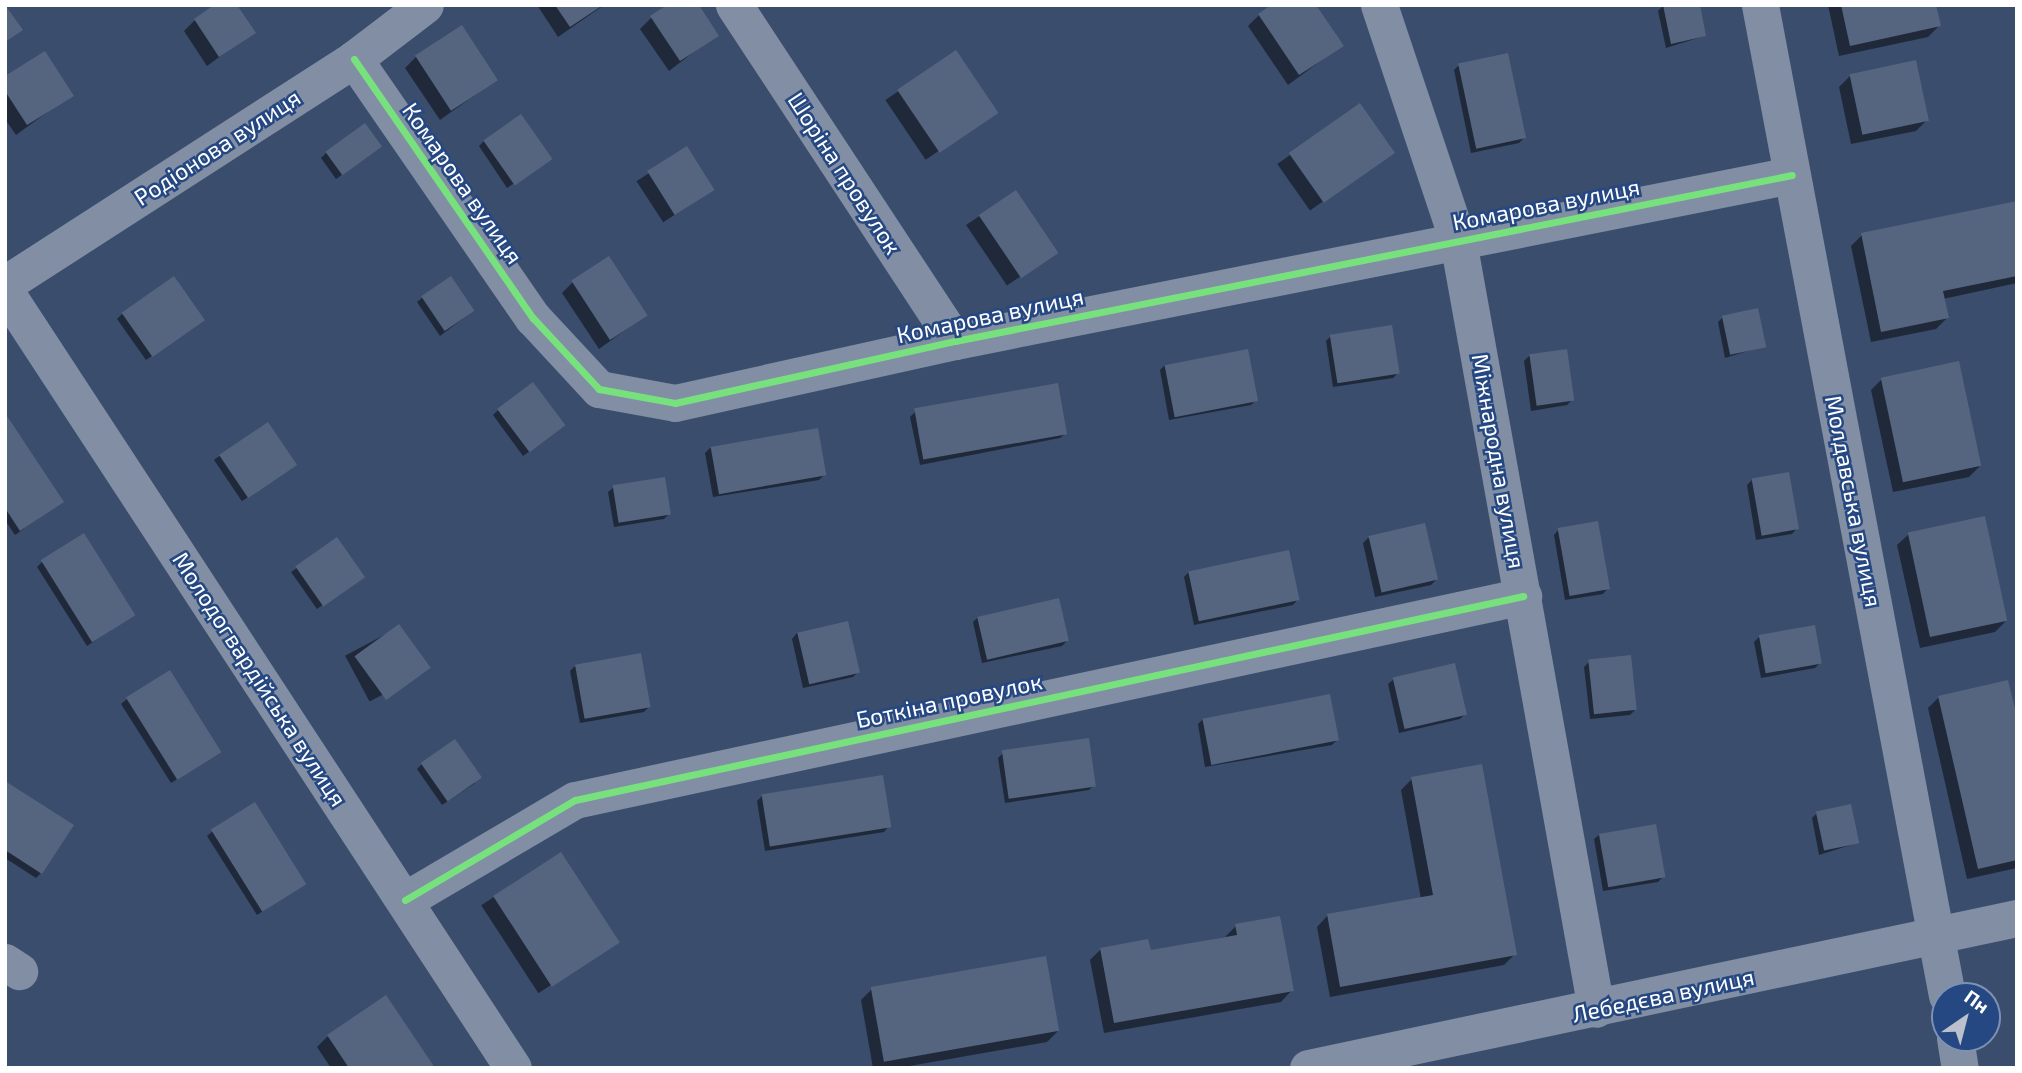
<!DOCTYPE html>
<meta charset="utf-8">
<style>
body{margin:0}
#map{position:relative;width:2022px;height:1073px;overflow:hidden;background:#3a4d6d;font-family:"Exo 2",sans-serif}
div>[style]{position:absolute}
.shadow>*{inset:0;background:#0007;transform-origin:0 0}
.building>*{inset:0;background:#56657f;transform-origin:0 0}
.minor>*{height:37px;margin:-18.5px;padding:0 18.5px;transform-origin:18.5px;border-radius:18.5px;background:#818ea3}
.cycleway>*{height:7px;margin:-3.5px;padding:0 3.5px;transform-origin:3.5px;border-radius:3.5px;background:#77e17e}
span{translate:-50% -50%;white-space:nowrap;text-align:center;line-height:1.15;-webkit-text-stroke:5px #254882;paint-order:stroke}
.street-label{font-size:23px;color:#fff}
.frame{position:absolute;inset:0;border:7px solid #fff;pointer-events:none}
.north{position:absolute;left:1931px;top:982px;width:70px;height:70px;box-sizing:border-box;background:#254882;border:2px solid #7c91b4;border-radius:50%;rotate:35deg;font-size:19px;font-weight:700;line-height:28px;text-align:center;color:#fff}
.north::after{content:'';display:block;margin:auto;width:24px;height:32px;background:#bac1cc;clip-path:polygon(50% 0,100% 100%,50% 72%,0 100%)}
</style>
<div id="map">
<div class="shadow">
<div style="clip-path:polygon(537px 5px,604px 5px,558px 37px)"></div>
<div style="clip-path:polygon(1828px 5px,1934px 5px,1939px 26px,1928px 37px,1839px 56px)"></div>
<div style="clip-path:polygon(1663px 6px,1704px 36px,1666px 48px,1658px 11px)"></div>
<div style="clip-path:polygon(1259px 15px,1341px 46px,1288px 85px,1248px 26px)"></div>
<div style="clip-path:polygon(651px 18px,716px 35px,669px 71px,640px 29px)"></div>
<div style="clip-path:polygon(195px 20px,253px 32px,207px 66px,184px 31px)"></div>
<div style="left:955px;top:53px;width:72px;height:84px;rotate:56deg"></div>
<div style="clip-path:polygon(416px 57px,496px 80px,440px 120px,405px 68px)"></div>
<div style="clip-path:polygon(1459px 65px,1524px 138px,1519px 143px,1471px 153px,1454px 70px)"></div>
<div style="clip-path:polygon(1850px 76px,1927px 120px,1916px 131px,1851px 144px,1839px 87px)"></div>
<div style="clip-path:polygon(5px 79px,71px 95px,16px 135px,5px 119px)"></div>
<div style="left:1360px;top:106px;width:57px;height:101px;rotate:55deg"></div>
<div style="clip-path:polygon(484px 141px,544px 163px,507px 188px,479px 146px)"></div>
<div style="left:686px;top:149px;width:49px;height:59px;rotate:57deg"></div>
<div style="clip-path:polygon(375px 151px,336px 179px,321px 158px,326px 153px)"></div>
<div style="left:1015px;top:192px;width:73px;height:59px;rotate:56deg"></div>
<div style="clip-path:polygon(2017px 203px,2017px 283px,1943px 299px,1947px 318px,1936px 329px,1871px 342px,1851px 246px,1862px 235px)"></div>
<div style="clip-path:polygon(573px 282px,646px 315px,599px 349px,562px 293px)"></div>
<div style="clip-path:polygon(423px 297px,473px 311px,440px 336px,417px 302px)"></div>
<div style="clip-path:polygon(122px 314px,197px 325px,146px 360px,117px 319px)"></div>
<div style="clip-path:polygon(1723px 317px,1764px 346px,1725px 358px,1718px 322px)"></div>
<div style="clip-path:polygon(1331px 336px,1398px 373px,1393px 378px,1333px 387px,1326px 341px)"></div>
<div style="clip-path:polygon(1529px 356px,1572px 400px,1567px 405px,1531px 411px,1524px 361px)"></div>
<div style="clip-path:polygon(1165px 365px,1256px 400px,1251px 405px,1169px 420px,1160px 370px)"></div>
<div style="clip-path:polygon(1882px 379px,1980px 466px,1969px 477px,1893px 492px,1871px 390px)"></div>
<div style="clip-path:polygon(498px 410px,558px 430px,523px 456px,493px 415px)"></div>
<div style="clip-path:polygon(915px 412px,1066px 433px,1060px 438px,920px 465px,910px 417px)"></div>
<div style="clip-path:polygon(5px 416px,62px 502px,15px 535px,5px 520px)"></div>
<div style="left:267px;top:424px;width:50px;height:64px;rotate:56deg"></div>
<div style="clip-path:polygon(710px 448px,825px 474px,819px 480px,713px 497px,705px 453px)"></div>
<div style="clip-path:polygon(1752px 480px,1797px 528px,1792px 534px,1756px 540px,1747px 485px)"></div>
<div style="clip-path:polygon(614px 487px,669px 514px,664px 519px,614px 527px,608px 492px)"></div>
<div style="clip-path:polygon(1559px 529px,1608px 588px,1603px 594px,1565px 600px,1554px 535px)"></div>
<div style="clip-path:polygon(1909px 534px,2006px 621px,1995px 632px,1920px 648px,1897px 545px)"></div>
<div style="clip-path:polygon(1368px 538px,1436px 580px,1431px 585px,1375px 597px,1363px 543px)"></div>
<div style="left:337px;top:540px;width:45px;height:56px;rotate:55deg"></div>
<div style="clip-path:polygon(42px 562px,133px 615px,87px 646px,37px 567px)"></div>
<div style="clip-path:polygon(1189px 572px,1298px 599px,1293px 605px,1194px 625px,1184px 577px)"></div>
<div style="clip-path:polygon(978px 617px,1067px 641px,1062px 646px,982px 663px,973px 622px)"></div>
<div style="left:399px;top:627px;width:52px;height:61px;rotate:62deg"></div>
<div style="clip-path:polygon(797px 633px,858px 672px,853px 677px,803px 688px,792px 639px)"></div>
<div style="clip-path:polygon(1759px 637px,1820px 663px,1815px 668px,1761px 678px,1754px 642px)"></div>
<div style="clip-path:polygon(1589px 662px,1635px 710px,1630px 715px,1590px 719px,1584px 667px)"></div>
<div style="clip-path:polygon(575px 666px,649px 707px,644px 712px,580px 723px,570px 671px)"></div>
<div style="clip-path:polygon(1394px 679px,1465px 714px,1460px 719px,1399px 733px,1388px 684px)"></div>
<div style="clip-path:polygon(1939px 697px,2017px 725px,2017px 868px,1967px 879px,1928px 708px)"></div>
<div style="clip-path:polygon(127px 699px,214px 756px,171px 783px,121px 704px)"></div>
<div style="clip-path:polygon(1203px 719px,1337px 740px,1332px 745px,1205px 767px,1198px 724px)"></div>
<div style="clip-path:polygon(1003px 753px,1094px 785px,1089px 790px,1005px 803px,998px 758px)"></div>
<div style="clip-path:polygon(422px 764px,475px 783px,442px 805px,417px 769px)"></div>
<div style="clip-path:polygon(1412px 779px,1515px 954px,1504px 965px,1330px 997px,1317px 927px,1328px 915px,1421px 899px,1401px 790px)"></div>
<div style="clip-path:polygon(5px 783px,41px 873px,36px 878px,5px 858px)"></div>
<div style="clip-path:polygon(762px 796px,889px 826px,884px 832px,765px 851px,757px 801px)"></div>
<div style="clip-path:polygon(1817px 813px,1857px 843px,1819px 855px,1812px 818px)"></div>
<div style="clip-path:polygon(213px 831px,304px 884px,257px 915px,207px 836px)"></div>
<div style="clip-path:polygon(1600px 834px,1663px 877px,1658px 882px,1603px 891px,1594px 839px)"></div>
<div style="left:560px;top:854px;width:105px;height:94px;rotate:57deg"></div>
<div style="clip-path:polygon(1236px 926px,1292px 990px,1281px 1002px,1104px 1033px,1090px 960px,1101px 949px,1149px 952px,1225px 937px)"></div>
<div style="clip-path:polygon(872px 989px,1058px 1031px,1047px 1042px,898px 1068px,873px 1068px,861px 1000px)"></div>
<div style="clip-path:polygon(328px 1036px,433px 1068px,331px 1068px,317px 1047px)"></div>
</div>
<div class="building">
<div style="clip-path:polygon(5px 5px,23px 30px,5px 42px)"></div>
<div style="clip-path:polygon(214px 5px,237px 5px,256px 33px,219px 57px,194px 19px)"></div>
<div style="clip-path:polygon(555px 5px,603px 5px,570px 27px)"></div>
<div style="clip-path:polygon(667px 5px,699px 5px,719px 36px,680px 61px,650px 16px)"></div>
<div style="clip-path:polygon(1271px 5px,1316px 5px,1344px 46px,1299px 75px,1258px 14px)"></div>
<div style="clip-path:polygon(1663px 5px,1700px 5px,1706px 36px,1671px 44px)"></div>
<div style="clip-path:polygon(1841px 5px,1936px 5px,1941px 26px,1850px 46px)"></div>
<div style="left:462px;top:25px;width:66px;height:56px;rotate:57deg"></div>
<div style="left:956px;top:50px;width:76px;height:71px;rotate:56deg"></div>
<div style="clip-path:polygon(45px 51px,74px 96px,27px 125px,5px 91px,5px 76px)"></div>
<div style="left:1508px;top:53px;width:87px;height:51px;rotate:78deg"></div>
<div style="left:1916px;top:60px;width:62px;height:68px;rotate:78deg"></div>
<div style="left:1360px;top:103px;width:61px;height:87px;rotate:55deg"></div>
<div style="left:521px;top:114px;width:55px;height:46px;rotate:55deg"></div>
<div style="left:365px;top:123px;width:29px;height:49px;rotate:54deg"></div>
<div style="left:687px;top:146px;width:52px;height:47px;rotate:58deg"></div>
<div style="left:1016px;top:190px;width:76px;height:45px;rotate:56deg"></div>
<div style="clip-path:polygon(2017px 201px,2017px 276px,1943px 291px,1949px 318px,1881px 332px,1861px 233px)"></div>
<div style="left:609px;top:256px;width:71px;height:45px;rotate:57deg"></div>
<div style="left:174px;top:276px;width:54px;height:64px;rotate:55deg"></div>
<div style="left:451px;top:276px;width:42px;height:36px;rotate:56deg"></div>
<div style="left:1758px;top:308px;width:40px;height:37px;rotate:78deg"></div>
<div style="left:1392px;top:325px;width:49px;height:63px;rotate:81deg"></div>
<div style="left:1248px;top:349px;width:53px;height:85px;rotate:79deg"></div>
<div style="left:1567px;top:349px;width:52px;height:38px;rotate:82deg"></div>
<div style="left:1959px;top:361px;width:107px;height:80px;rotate:78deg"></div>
<div style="left:533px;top:382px;width:54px;height:45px;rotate:53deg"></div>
<div style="left:1058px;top:383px;width:52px;height:146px;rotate:80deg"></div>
<div style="clip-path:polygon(5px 413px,64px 502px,20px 531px,5px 508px)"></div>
<div style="left:268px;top:422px;width:52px;height:59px;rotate:56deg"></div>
<div style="left:818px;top:428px;width:48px;height:109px;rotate:80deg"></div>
<div style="left:1789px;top:472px;width:58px;height:38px;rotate:80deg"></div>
<div style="left:665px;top:477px;width:38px;height:53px;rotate:81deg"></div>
<div style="left:1985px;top:516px;width:107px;height:79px;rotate:78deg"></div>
<div style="left:1598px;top:521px;width:69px;height:41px;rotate:80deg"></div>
<div style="left:1425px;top:523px;width:58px;height:58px;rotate:77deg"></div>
<div style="left:84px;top:533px;width:97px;height:51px;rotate:58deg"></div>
<div style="left:337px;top:537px;width:49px;height:51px;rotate:55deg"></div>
<div style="left:1289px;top:550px;width:51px;height:103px;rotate:78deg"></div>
<div style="left:1059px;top:598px;width:44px;height:84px;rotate:77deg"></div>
<div style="left:848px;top:621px;width:53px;height:52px;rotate:77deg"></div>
<div style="left:399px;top:624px;width:54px;height:55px;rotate:54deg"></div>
<div style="left:1815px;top:625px;width:39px;height:57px;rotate:80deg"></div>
<div style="left:641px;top:653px;width:55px;height:67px;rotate:80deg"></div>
<div style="left:1631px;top:655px;width:55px;height:43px;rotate:84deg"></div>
<div style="left:1455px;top:663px;width:53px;height:64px;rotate:77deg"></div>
<div style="left:170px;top:670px;width:97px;height:52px;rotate:58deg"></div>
<div style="clip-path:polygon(2008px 680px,2017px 717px,2017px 860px,1978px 869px,1938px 696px)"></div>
<div style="left:1330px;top:694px;width:47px;height:130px;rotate:79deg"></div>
<div style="left:1089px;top:738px;width:49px;height:88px;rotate:82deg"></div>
<div style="left:455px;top:739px;width:47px;height:42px;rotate:55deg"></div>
<div style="clip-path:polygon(1482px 764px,1517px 955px,1340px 987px,1327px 914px,1433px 895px,1411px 777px)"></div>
<div style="left:883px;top:775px;width:53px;height:123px;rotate:81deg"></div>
<div style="clip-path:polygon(5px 781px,74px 825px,42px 874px,5px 850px)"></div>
<div style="left:255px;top:802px;width:97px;height:52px;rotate:58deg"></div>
<div style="left:1851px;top:804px;width:40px;height:36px;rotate:78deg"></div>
<div style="left:1656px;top:824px;width:54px;height:58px;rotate:80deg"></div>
<div style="left:561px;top:852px;width:108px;height:81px;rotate:57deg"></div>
<div style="clip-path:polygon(1280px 916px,1294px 991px,1114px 1023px,1100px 948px,1148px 939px,1151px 950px,1237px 935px,1235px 924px)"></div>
<div style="left:1046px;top:956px;width:76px;height:178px;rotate:80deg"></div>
<div style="clip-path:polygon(386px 995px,435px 1068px,349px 1068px,327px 1035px)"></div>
</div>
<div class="minor">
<div style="left:734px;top:5px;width:402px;rotate:56.7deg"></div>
<div style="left:1379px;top:5px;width:249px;rotate:71.5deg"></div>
<div style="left:1458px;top:241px;width:780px;rotate:79.81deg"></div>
<div style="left:1760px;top:5px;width:1008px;rotate:79.31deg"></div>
<div style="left:354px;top:59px;width:315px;rotate:55.4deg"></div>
<div style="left:533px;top:318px;width:97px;rotate:47.1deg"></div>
<div style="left:599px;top:389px;width:77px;rotate:10.4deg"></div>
<div style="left:675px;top:403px;width:287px;rotate:-12.5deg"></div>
<div style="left:955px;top:341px;width:853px;rotate:-11.22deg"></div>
<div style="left:5px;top:284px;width:415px;rotate:-32.8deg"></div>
<div style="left:354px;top:59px;width:89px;rotate:-37.3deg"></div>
<div style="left:5px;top:291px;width:928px;rotate:56.82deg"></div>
<div style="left:405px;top:900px;width:197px;rotate:-30.5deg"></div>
<div style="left:575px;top:800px;width:970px;rotate:-12.14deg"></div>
<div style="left:5px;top:962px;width:17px;rotate:33deg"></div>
<div style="left:1955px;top:1038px;width:30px;rotate:81deg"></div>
<div style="left:1308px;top:1068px;width:725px;rotate:-11.95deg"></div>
</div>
<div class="cycleway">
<div style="left:354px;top:59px;width:315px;rotate:55.4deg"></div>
<div style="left:533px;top:318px;width:97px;rotate:47.1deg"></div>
<div style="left:599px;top:389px;width:77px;rotate:10.4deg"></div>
<div style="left:675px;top:403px;width:287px;rotate:-12.5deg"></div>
<div style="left:955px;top:341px;width:853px;rotate:-11.22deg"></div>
<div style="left:405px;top:900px;width:197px;rotate:-30.5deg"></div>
<div style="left:575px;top:800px;width:970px;rotate:-12.14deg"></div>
</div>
<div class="street-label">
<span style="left:217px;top:147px;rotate:-33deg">Родіонова вулиця</span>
<span style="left:845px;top:173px;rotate:57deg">Шоріна провулок</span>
<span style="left:463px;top:183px;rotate:55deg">Комарова вулиця</span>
<span style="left:1546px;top:204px;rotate:-11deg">Комарова вулиця</span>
<span style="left:990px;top:315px;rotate:-12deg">Комарова вулиця</span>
<span style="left:1499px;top:461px;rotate:80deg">Міжнародна вулиця</span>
<span style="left:1854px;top:501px;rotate:79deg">Молдавська вулиця</span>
<span style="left:260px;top:679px;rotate:57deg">Молодогвардійська вулиця</span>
<span style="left:949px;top:700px;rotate:-12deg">Боткіна провулок</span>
<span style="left:1663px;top:995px;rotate:-12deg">Лебедєва вулиця</span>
</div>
<div class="frame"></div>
<div class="north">Пн</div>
</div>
